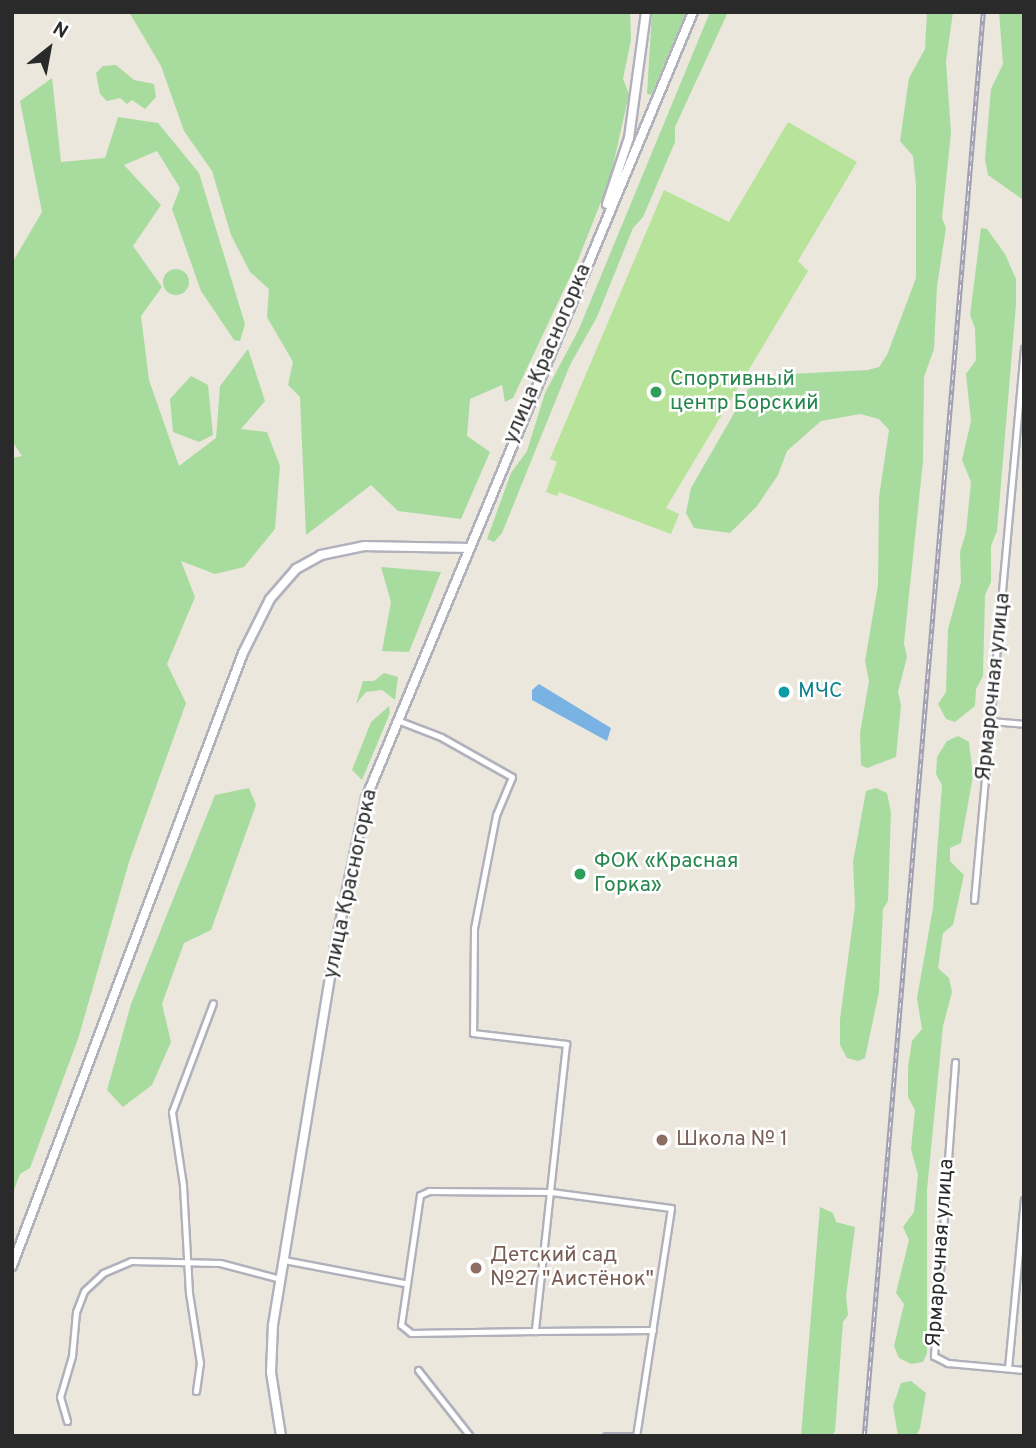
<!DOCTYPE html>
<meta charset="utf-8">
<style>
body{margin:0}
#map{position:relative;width:1036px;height:1448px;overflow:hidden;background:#ebe7dd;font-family:Overpass,sans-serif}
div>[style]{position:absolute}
.green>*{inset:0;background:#a8dc9e}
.round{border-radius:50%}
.pitch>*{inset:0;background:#b7e39b}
.water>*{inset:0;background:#79b3e3}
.roads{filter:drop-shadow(2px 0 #b1b1bc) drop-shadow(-2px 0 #b1b1bc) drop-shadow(0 2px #b1b1bc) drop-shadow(0 -2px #b1b1bc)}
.street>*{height:5px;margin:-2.5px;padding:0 2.5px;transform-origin:2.5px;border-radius:2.5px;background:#fff}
.secondary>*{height:8px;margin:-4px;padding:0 4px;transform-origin:4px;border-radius:4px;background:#fff}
.rail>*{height:4.5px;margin-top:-2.25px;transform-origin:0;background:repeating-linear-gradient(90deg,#fff 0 5px,#a1a0b2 0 10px);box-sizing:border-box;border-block:2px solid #a1a0b2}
.dots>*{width:19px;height:19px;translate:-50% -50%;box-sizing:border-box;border:4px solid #fff;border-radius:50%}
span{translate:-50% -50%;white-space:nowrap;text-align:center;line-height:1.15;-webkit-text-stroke:5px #fff;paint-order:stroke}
.street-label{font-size:21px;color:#2a2a2a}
.leisure-label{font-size:21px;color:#27864d}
.left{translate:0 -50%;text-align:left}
.culture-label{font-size:21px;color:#0d838f}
.education-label{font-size:21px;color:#785e54}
.frame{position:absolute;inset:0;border:14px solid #2a2a2a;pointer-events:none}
.north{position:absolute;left:14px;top:14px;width:70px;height:70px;-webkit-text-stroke:5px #fff;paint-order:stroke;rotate:31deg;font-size:19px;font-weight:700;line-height:28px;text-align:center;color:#2a2a2a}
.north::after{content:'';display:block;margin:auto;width:24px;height:32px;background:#2a2a2a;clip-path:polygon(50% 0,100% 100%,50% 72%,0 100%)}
</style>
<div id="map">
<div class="green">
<div style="clip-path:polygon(129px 12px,630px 12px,631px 40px,623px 79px,629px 94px,610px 179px,578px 260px,513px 398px,505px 402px,502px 385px,470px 399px,467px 436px,490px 452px,461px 519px,398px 511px,371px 485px,306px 535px,300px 397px,288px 385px,293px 362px,267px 317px,269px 289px,250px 272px,231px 235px,212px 171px,184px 131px,161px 66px)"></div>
<div style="clip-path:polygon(652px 12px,686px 12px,651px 95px,647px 94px)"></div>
<div style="clip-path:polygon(710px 12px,728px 12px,675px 127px,675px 142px,643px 217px,633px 228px,597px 317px,570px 365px,502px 533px,494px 542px,487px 539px,511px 473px,527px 451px,545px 393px,579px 329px)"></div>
<div style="clip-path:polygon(927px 12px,953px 12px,946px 61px,951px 133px,942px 218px,946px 228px,937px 286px,934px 349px,924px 377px,923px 461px,904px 643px,907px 657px,898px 692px,901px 705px,896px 757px,867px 768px,861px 765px,860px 733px,869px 681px,865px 661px,878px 585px,879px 497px,889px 430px,879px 419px,860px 414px,821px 421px,787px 451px,778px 475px,757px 506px,730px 533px,694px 528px,686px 513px,691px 488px,748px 389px,789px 374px,868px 370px,879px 367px,887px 355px,916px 278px,916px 185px,913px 156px,900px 141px,909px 78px,925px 49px)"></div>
<div style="clip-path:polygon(999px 12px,1024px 12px,1022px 199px,988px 175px,985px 159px,991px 89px,1003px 64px)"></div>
<div style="clip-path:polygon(116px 65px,134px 80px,154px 84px,156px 97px,145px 109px,132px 100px,127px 104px,120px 98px,107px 101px,100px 94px,96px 73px,103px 66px)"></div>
<div style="clip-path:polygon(52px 78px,61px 162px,105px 158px,118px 117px,158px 123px,199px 173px,245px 324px,240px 341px,234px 340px,201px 291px,172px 209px,180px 188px,157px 151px,124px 165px,161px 205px,133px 246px,162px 287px,141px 316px,149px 380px,179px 466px,216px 438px,220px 386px,248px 349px,265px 401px,241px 429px,267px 432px,280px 466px,275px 529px,244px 567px,215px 574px,181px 561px,195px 597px,167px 664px,186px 703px,129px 862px,78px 1039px,30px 1168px,20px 1174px,12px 1195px,12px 458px,22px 456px,12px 441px,12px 263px,42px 212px,20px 101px)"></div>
<div style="clip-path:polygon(981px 228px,987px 229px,1005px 254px,1016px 279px,1016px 305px,997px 531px,991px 546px,991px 582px,985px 595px,983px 676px,976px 689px,975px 706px,955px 722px,946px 719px,938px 704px,946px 692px,948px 629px,961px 582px,960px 552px,966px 532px,971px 482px,962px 460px,971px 421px,966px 374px,976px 360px,975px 328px,970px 315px)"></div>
<div class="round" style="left:163px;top:269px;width:26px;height:26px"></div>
<div style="clip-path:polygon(191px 376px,208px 385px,213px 435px,199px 442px,173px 432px,170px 399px)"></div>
<div style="clip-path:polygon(381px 567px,441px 572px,409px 652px,382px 651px,391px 602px)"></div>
<div style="clip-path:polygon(384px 673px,398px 677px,395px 700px,382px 690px,366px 692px,356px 704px,363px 681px,374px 681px)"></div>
<div style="clip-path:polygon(389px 706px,390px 713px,362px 780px,352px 770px,371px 722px)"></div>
<div style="clip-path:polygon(958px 736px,969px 742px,973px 776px,961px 843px,950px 848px,950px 861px,964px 875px,953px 925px,943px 933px,938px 968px,949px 978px,952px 992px,943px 1026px,927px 1190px,927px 1353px,923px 1362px,911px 1364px,899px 1358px,894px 1346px,904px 1304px,896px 1293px,909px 1240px,903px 1227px,914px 1212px,918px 1175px,911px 1149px,915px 1110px,908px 1097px,908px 1067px,912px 1041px,922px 1029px,917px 998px,933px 908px,942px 785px,936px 774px,937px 757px,947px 741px)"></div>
<div style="clip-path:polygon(249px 788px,256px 805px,211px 930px,184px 943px,162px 1004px,171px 1042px,152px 1085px,123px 1107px,107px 1090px,131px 1004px,215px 795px)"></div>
<div style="clip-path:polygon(876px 788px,887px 793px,891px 812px,888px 901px,883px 909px,879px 992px,865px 1058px,858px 1061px,847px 1058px,840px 1045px,840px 1019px,855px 906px,853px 862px,866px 791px)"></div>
<div style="clip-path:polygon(820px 1207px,833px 1213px,836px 1222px,855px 1227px,846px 1296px,848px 1315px,843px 1322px,835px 1431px,832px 1436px,801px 1436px)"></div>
<div style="clip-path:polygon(911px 1381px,926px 1393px,920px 1428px,916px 1436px,898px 1436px,893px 1406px,901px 1383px)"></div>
</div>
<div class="pitch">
<div style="clip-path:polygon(788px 122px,857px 162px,798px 261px,808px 271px,666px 508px,679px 514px,671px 534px,559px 492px,557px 496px,546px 492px,557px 462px,550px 459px,664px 190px,729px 222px)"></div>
</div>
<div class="water">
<div style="clip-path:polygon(539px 684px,611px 728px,607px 741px,532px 700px,532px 690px)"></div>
</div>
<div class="roads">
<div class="street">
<div style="left:397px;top:720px;width:47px;rotate:21.1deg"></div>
<div style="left:441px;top:737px;width:81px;rotate:29.4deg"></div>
<div style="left:512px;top:777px;width:41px;rotate:112.8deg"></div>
<div style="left:496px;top:815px;width:115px;rotate:101deg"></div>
<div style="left:474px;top:928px;width:105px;rotate:90.5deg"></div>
<div style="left:473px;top:1033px;width:94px;rotate:6.7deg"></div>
<div style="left:566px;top:1044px;width:289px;rotate:96.2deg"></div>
<div style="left:535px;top:1331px;width:118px;rotate:-0.5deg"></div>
<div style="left:991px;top:721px;width:33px;rotate:5deg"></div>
<div style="left:974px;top:900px;width:554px;rotate:-84.82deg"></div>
<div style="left:955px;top:1062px;width:295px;rotate:94.1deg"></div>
<div style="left:934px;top:1356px;width:16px;rotate:27deg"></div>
<div style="left:948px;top:1363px;width:76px;rotate:5.3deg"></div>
<div style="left:284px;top:1260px;width:122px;rotate:10.9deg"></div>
<div style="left:535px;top:1331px;width:124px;rotate:179.1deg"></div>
<div style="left:411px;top:1333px;width:13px;rotate:-141deg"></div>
<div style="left:401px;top:1325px;width:131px;rotate:-81.7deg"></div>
<div style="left:420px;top:1195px;width:10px;rotate:-24deg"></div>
<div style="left:429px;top:1191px;width:122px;rotate:0.5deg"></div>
<div style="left:551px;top:1192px;width:121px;rotate:7.6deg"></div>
<div style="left:671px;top:1208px;width:231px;rotate:98.7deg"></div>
<div style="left:1008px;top:1368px;width:169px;rotate:-84.6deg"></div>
<div style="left:418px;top:1370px;width:84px;rotate:51.8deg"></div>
<div style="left:196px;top:1391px;width:28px;rotate:-82deg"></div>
<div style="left:200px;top:1363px;width:71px;rotate:-98.9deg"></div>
<div style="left:189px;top:1293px;width:108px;rotate:-93.2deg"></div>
<div style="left:183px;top:1185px;width:74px;rotate:-98.6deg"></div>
<div style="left:172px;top:1112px;width:116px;rotate:-69.4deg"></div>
<div style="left:67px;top:1421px;width:25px;rotate:-106deg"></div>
<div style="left:60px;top:1397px;width:43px;rotate:-73.7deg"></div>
<div style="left:72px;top:1356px;width:44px;rotate:-84.8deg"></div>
<div style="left:76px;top:1312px;width:22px;rotate:-69deg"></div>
<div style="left:84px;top:1291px;width:26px;rotate:-43deg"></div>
<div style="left:103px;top:1273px;width:30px;rotate:-23deg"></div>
<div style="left:131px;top:1261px;width:89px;rotate:1.3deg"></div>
<div style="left:220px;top:1263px;width:62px;rotate:14.9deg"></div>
<div style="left:606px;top:1436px;width:26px"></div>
</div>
<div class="secondary">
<div style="left:607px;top:204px;width:70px;rotate:-71.6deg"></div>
<div style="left:629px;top:138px;width:127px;rotate:-82.3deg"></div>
<div style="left:12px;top:1266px;width:655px;rotate:-69.35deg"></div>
<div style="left:243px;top:653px;width:60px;rotate:-63.4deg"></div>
<div style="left:270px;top:599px;width:40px;rotate:-49deg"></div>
<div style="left:296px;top:569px;width:29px;rotate:-29deg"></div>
<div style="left:321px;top:555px;width:45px;rotate:-11.6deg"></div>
<div style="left:365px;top:546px;width:102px;rotate:1.1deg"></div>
<div style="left:281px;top:1436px;width:65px;rotate:-98.9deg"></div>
<div style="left:271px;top:1372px;width:47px;rotate:-87.6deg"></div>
<div style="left:273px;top:1325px;width:383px;rotate:-80.7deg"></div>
<div style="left:335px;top:947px;width:152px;rotate:-78.2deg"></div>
<div style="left:366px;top:798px;width:851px;rotate:-67.41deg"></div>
</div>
</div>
<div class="rail">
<div style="left:864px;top:1436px;width:1429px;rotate:-85.22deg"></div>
</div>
<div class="dots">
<div style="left:656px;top:392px;background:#2e9e5b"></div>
<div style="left:784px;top:692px;background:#0f9aa8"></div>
<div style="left:580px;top:874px;background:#2e9e5b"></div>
<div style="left:662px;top:1140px;background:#8d6e63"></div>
<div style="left:476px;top:1268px;background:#8d6e63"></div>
</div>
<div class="street-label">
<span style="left:548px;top:354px;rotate:-67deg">улица Красногорка</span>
<span style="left:994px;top:687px;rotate:-84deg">Ярмарочная улица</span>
<span style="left:351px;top:884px;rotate:-78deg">улица Красногорка</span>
<span style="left:941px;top:1253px;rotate:-86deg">Ярмарочная улица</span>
</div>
<div class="leisure-label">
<span class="left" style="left:670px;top:392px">Спортивный<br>центр Борский</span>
<span class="left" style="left:594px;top:874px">ФОК «Красная<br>Горка»</span>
</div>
<div class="culture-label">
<span class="left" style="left:798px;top:692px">МЧС</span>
</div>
<div class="education-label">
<span class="left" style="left:676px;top:1140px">Школа № 1</span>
<span class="left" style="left:490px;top:1268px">Детский сад<br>№27 "Аистёнок"</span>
</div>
<div class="frame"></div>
<div class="north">N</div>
</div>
